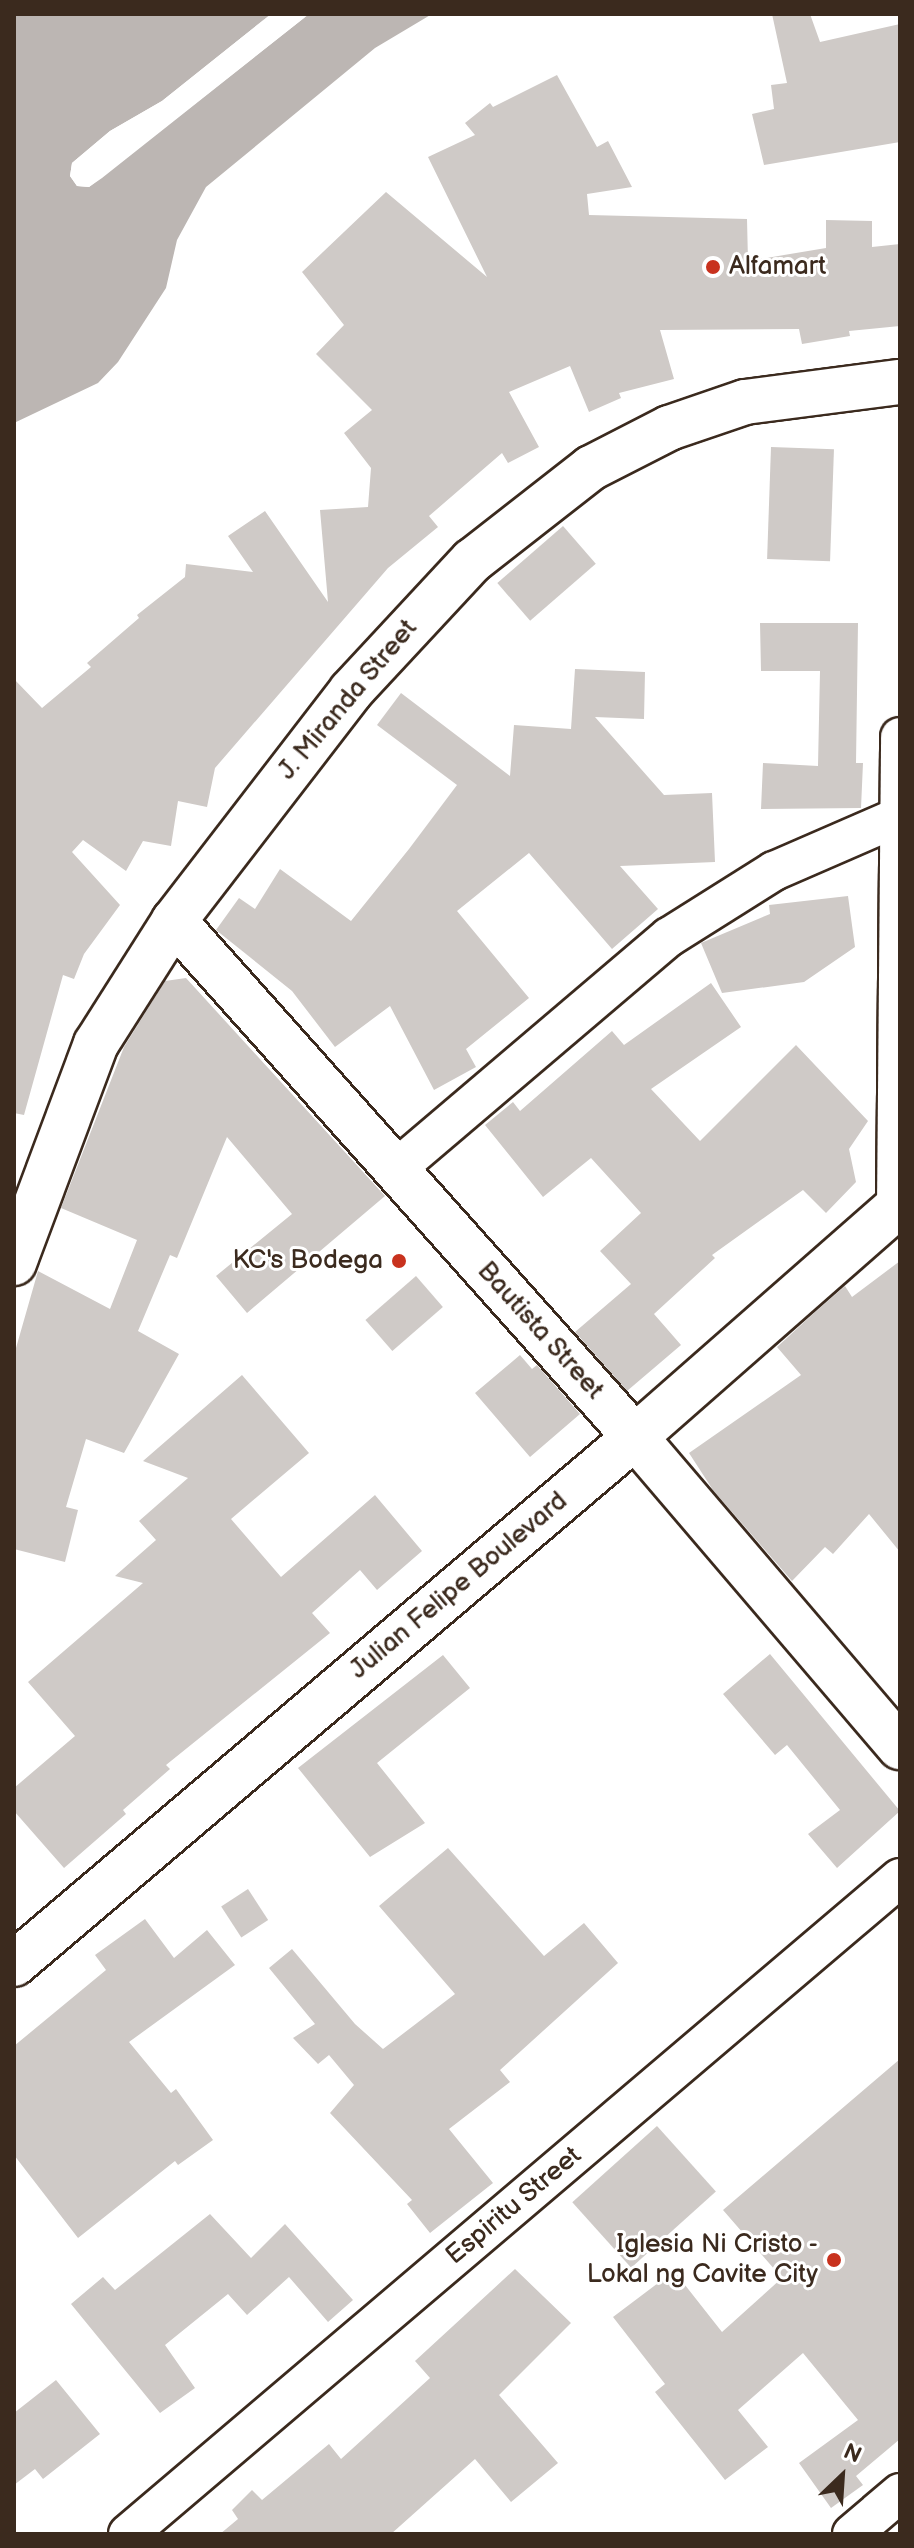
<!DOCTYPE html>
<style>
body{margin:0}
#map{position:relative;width:914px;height:2548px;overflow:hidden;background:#fff;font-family:"Balsamiq Sans",sans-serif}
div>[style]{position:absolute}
.water>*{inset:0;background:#bcb6b3}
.pier>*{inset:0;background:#fff}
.building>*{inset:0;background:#cfcac7;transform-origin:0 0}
.roads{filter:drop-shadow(2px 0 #3b2a1e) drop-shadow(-2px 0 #3b2a1e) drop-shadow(0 2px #3b2a1e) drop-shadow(0 -2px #3b2a1e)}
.street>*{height:38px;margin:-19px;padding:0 19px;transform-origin:19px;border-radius:19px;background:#fff}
.secondary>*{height:44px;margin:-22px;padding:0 22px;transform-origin:22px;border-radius:22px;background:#fff}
.dots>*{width:22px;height:22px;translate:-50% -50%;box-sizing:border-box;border:4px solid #fff;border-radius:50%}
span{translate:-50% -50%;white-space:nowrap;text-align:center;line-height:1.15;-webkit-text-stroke:6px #fff;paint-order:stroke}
.poi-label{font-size:26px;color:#3b2a1e}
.left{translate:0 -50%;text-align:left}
.right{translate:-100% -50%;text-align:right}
.street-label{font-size:26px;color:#3b2a1e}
.frame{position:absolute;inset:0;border:16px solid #3b2a1e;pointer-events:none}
.north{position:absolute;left:802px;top:2436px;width:80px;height:80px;-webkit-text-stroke:6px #fff;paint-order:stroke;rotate:25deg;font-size:22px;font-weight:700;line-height:32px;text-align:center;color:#3b2a1e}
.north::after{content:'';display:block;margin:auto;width:28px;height:36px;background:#3b2a1e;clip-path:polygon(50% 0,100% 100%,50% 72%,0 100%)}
</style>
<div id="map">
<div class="water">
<div style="clip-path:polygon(14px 14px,271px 14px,162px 101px,110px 131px,72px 163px,70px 176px,77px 186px,89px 187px,309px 14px,432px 14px,375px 48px,206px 187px,177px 240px,166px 288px,118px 362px,98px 383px,14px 423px)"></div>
</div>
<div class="pier">
<div style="clip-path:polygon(271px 14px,164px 104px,112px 134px,76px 165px,79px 182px,99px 174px,240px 61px,309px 14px,102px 178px,89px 187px,77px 186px,70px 176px,72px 163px,110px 131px,162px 101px)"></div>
</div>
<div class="building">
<div style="clip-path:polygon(772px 14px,810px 14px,820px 42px,900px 24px,900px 142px,764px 165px,752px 114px,774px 109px,771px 85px,787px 83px)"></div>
<div style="clip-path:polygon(557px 75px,597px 147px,608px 141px,632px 187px,587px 194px,589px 215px,747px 219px,748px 261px,826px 248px,826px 220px,872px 221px,872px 247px,900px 244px,900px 326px,849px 331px,850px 336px,802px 344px,799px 329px,660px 330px,674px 379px,619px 393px,621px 398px,589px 412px,570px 366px,509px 392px,539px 447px,508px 463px,502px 453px,429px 516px,438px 527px,388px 568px,215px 768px,207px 807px,178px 801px,171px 846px,143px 841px,126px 871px,83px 840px,72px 852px,120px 905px,84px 954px,74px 979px,63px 975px,24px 1115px,14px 1113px,14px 679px,42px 708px,91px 667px,87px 663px,139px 618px,137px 615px,185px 577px,186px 564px,253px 572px,228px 536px,265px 511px,328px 602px,320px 510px,368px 507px,371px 468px,344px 433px,372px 410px,316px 354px,344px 325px,302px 272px,386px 192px,487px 277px,428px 157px,475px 135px,465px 123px,490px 103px,493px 107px)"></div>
<div style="left:771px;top:447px;width:63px;height:112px;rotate:2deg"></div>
<div style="left:563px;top:526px;width:50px;height:87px;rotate:49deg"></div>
<div style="clip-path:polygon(760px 623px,858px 623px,856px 763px,863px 763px,861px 808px,761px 809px,763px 763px,818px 766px,820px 671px,761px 671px)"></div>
<div style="clip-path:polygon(575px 669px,645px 672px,644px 719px,595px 717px,664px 795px,712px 793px,715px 862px,620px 866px,658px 909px,612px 949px,529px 853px,457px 911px,529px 998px,466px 1049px,476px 1067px,434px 1090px,390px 1006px,335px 1047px,292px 991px,216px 930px,239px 898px,255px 909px,280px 869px,351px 921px,409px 849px,457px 785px,377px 725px,401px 693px,510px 776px,514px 725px,571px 729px)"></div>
<div style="clip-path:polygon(848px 896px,855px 947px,804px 982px,722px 993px,701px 943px,770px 914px,769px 905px)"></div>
<div style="clip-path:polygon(186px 978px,385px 1196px,247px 1313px,216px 1276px,292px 1214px,227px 1137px,177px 1258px,170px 1255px,138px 1331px,179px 1354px,124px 1453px,86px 1439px,66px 1507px,78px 1510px,65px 1562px,14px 1549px,14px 1355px,38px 1271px,110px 1309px,137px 1240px,61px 1208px,124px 1047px,165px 981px)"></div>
<div style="clip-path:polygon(711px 983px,741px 1027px,651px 1089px,700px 1141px,796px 1045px,868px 1121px,849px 1149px,856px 1182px,826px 1213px,803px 1190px,712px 1255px,715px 1258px,654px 1314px,681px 1345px,627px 1391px,575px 1332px,631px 1284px,600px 1251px,641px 1213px,591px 1158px,543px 1197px,485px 1125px,513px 1102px,520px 1111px,612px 1031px,624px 1045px)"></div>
<div style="clip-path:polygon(900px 1261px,900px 1552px,869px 1514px,833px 1554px,825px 1547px,792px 1581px,713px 1490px,689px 1453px,801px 1375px,777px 1347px,813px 1314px,845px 1286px,852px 1297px)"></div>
<div style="left:416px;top:1276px;width:41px;height:67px;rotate:49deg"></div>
<div style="clip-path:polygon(520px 1355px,532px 1369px,537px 1365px,580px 1414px,530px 1457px,475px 1393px)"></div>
<div style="clip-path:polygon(242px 1375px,309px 1453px,231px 1519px,281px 1577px,375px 1495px,422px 1551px,377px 1590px,360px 1570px,312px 1613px,330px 1633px,166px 1765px,170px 1769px,123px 1810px,126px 1814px,64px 1868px,14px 1811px,14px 1788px,75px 1736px,28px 1682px,143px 1583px,115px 1576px,156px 1540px,139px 1521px,188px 1478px,143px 1461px)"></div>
<div style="clip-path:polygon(770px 1654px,900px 1811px,837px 1868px,808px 1834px,840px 1810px,787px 1745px,775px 1755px,723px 1694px)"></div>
<div style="clip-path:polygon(443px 1655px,470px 1688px,377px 1763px,425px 1823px,370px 1857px,298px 1768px)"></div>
<div style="clip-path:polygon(448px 1848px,544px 1956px,584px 1923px,618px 1963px,500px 2070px,510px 2082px,449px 2129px,493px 2183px,430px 2233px,407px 2204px,412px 2200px,330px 2113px,354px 2085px,329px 2055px,318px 2064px,293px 2038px,315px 2024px,269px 1968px,292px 1949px,355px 2024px,383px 2049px,455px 1994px,379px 1906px)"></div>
<div style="left:248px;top:1889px;width:37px;height:32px;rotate:57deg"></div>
<div style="clip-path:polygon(145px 1919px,174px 1958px,207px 1930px,235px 1965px,129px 2042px,171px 2093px,176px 2089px,213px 2140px,178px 2165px,175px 2161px,78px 2238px,14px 2155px,14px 2046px,106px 1970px,95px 1955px)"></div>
<div style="clip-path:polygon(900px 2059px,900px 2439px,856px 2476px,863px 2485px,831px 2508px,799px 2463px,858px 2420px,803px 2353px,738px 2410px,768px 2447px,725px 2480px,655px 2392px,665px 2384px,613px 2317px,674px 2271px,722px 2332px,782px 2278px,723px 2210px)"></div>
<div style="left:657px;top:2126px;width:88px;height:114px;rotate:48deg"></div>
<div style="clip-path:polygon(210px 2214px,251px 2258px,285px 2224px,353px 2300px,328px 2322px,289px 2277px,247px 2315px,228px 2294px,165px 2345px,195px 2388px,160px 2413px,71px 2304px,103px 2277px,115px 2290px)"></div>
<div style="clip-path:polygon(515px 2269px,571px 2323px,499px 2395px,558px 2463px,511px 2502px,475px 2459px,391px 2534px,220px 2534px,238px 2519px,232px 2510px,252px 2490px,262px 2500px,329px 2444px,341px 2459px,430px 2378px,415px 2361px)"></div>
<div style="clip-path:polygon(56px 2380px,100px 2434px,43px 2479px,35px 2469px,14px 2485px,14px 2413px)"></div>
</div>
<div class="roads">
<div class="street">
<div style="left:396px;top:1169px;width:358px;rotate:-40.4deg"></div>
<div style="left:669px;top:937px;width:124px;rotate:-32.2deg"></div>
<div style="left:774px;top:871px;width:135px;rotate:-23.5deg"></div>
<div style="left:896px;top:1207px;width:470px;rotate:-89.5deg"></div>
<div style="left:128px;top:2534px;width:1013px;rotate:-40.36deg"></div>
<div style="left:852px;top:2534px;width:63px;rotate:-40.5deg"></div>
</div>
<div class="secondary">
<div style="left:174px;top:921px;width:692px;rotate:48.22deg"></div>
<div style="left:635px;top:1437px;width:408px;rotate:49.5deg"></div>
<div style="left:14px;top:1263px;width:234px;rotate:-69.5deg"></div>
<div style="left:96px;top:1044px;width:146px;rotate:-57.6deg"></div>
<div style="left:174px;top:921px;width:290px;rotate:-52.4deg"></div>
<div style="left:351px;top:691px;width:178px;rotate:-47.1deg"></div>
<div style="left:472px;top:561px;width:151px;rotate:-38deg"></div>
<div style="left:591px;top:468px;width:88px;rotate:-27.1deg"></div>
<div style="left:669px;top:428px;width:80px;rotate:-18.9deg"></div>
<div style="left:745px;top:402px;width:156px;rotate:-7.4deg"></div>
<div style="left:14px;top:1964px;width:814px;rotate:-40.32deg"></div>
<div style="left:635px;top:1437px;width:353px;rotate:-41.3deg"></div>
</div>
</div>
<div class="dots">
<div style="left:713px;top:267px;background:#c8321e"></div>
<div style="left:399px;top:1261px;background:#c8321e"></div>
<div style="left:834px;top:2260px;background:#c8321e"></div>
</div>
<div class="poi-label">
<span class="left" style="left:729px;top:267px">Alfamart</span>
<span class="right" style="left:383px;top:1261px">KC's Bodega</span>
<span class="right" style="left:818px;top:2260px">Iglesia Ni Cristo -<br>Lokal ng Cavite City</span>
</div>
<div class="street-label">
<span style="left:348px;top:700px;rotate:-50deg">J. Miranda Street</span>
<span style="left:540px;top:1331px;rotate:48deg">Bautista Street</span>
<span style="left:459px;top:1586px;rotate:-40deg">Julian Felipe Boulevard</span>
<span style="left:514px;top:2206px;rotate:-40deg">Espiritu Street</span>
</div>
<div class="frame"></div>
<div class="north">N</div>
</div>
